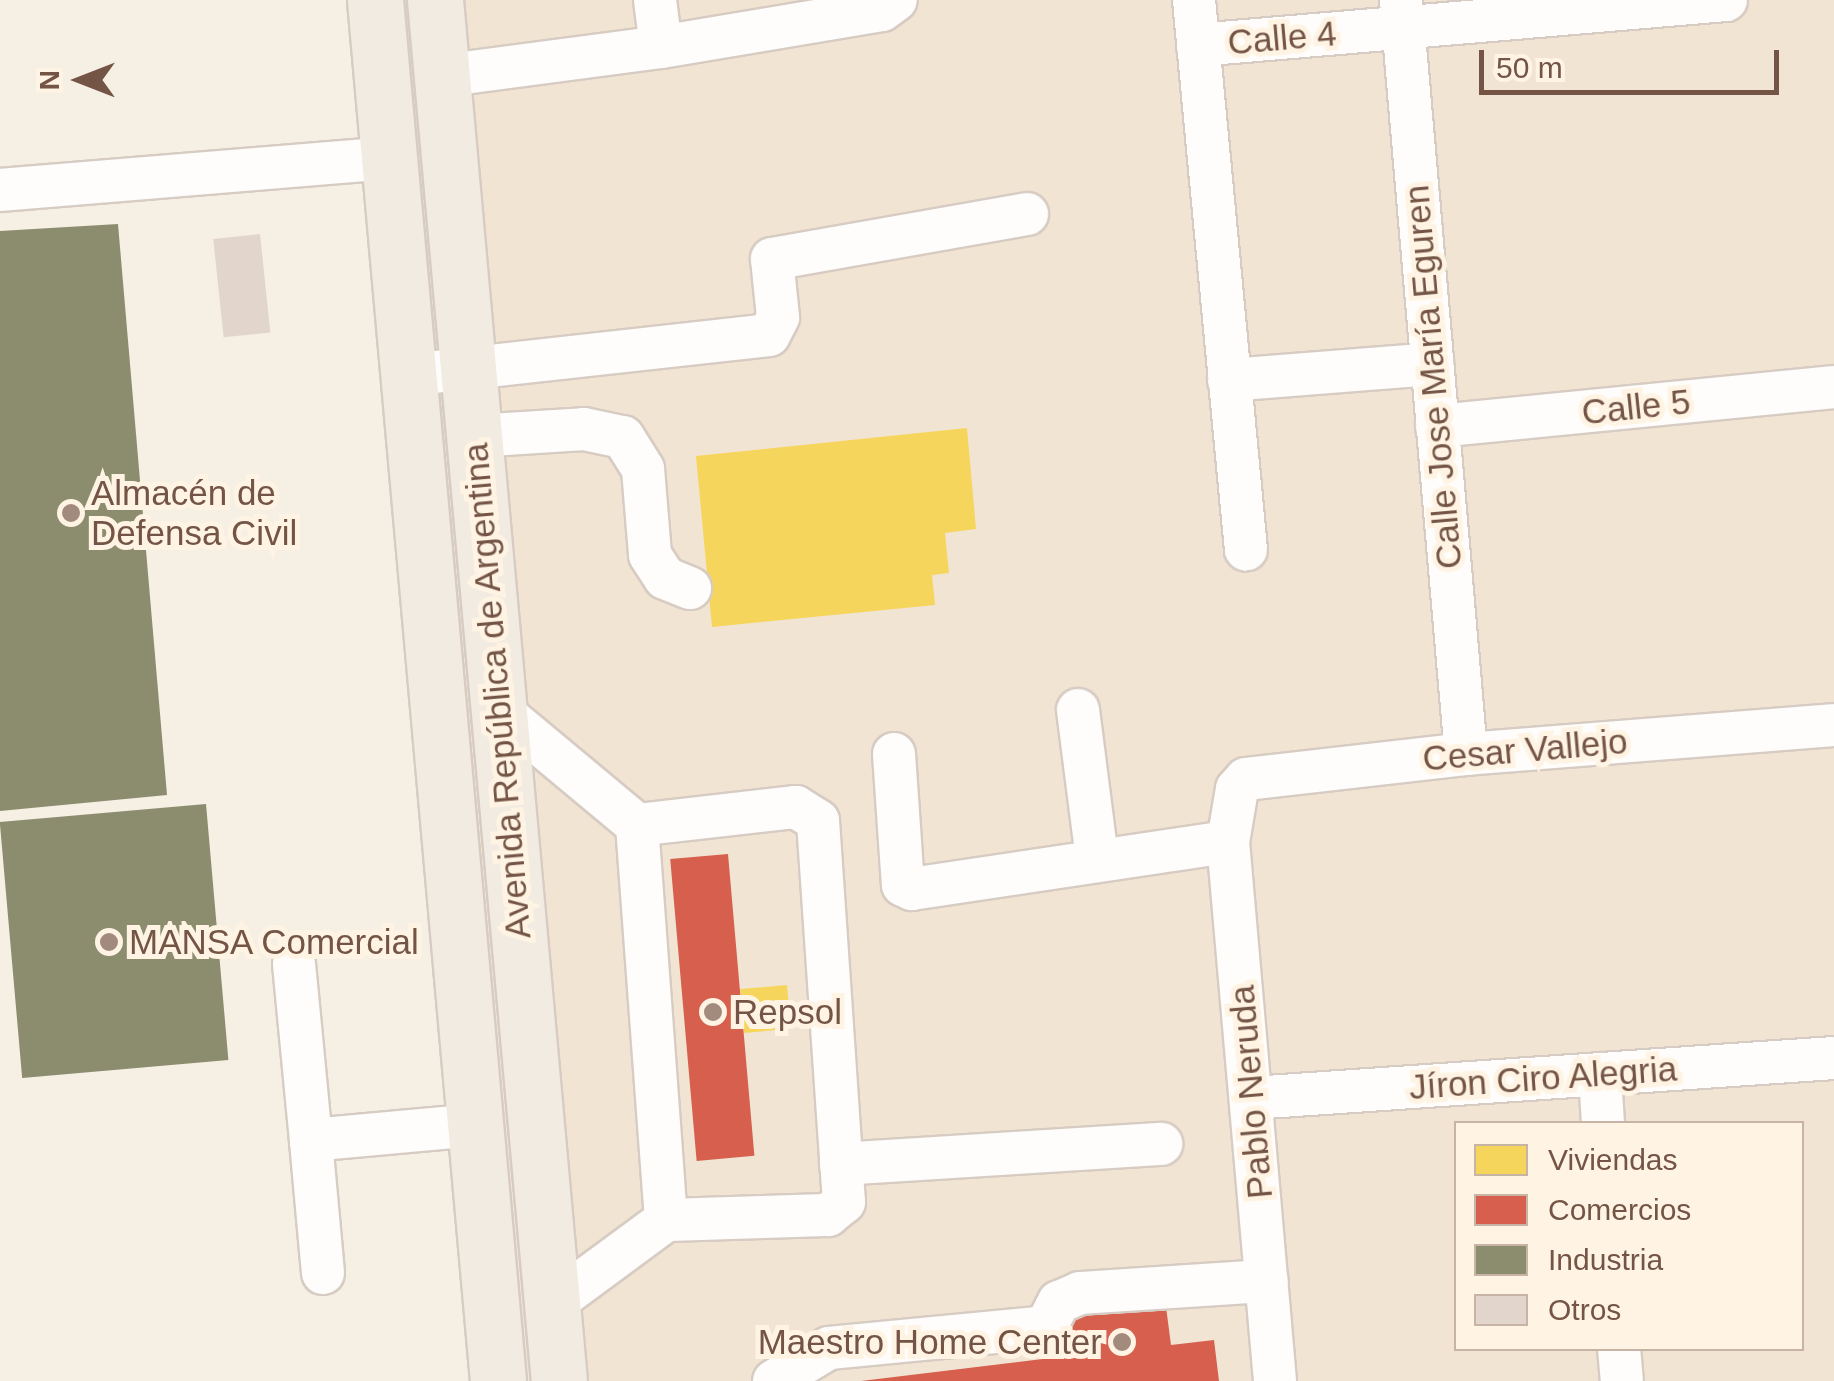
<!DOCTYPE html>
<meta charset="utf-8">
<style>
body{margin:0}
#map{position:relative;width:1834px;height:1381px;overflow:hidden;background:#f6efe4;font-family:Helvetica,sans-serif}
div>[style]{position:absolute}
.residential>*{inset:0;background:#f2e4d3}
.homes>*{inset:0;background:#f6d55c;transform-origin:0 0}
.shops>*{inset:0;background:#d6604d;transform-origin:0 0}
.industry>*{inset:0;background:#8c8c6e;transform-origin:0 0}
.building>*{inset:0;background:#e2d6cc;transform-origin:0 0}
.roads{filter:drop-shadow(2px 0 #d7ccc3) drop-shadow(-2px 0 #d7ccc3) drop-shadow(0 2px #d7ccc3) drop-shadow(0 -2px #d7ccc3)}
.minor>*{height:42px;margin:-21px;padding:0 21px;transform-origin:21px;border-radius:21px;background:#fefdfb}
.major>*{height:55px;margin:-27.5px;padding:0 27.5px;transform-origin:27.5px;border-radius:27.5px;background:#f2ebe1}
.dots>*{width:28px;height:28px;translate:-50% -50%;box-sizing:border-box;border:5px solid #fff4e4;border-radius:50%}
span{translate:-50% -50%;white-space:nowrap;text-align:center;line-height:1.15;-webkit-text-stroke:10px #fff4e4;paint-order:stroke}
.street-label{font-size:35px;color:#745445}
.poi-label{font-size:35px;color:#745445}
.left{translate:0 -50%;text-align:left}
.right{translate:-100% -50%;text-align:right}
.legend{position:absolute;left:1454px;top:1121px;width:350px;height:230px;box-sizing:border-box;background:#fff4e4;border:2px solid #c7b4a4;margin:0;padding:12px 18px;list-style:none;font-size:30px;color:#745445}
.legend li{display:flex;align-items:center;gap:20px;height:50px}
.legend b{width:50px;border:2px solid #c7b4a4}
.north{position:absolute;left:30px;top:30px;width:100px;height:100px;-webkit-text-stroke:8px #fff4e4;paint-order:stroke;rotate:270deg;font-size:28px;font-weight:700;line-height:40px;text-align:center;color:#745445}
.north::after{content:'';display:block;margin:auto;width:35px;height:45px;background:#745445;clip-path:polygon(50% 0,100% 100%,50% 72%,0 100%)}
.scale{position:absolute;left:1479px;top:50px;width:300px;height:45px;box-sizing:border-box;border:5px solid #745445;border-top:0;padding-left:12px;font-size:30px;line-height:35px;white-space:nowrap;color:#745445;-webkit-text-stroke:8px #fff4e4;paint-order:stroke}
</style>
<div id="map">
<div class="residential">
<div style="clip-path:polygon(evenodd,394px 0,1834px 0,1834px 1381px,516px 1381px,394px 0,1456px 1124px,1802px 1124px,1802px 1348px,1456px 1348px,1456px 1124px)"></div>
</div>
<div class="homes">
<div style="clip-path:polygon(967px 428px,976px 529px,945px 533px,949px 573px,932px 575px,935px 605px,712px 627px,696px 456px)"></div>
<div style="left:787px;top:985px;width:44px;height:47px;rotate:85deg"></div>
</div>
<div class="shops">
<div style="left:728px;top:854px;width:303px;height:58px;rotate:85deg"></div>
<div style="clip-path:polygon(1165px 1299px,1171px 1345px,1214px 1340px,1219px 1381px,861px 1381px,1075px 1355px,1071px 1310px)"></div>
</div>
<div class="industry">
<div style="clip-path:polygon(118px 224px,167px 795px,0 811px,0 231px)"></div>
<div style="left:206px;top:804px;width:257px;height:207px;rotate:85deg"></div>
</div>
<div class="building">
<div style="left:260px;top:234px;width:99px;height:47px;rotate:84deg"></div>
</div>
<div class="roads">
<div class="minor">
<div style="left:655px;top:0;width:47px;rotate:82.7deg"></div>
<div style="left:1194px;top:0;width:552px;rotate:84.6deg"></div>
<div style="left:1401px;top:0;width:757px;rotate:85.07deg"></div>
<div style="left:1198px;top:45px;width:530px;rotate:-4.87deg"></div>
<div style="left:441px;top:76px;width:222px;rotate:-7.5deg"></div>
<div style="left:661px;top:47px;width:224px;rotate:-9.5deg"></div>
<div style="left:882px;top:10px;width:17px;rotate:-36deg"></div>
<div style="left:0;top:190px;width:390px;rotate:-4.7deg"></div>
<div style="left:408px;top:375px;width:363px;rotate:-6.3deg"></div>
<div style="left:769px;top:335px;width:20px;rotate:-63deg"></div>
<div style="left:778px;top:317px;width:58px;rotate:-95.9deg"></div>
<div style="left:772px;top:259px;width:259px;rotate:-10deg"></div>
<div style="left:1229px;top:380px;width:204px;rotate:-4.5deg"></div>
<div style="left:1437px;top:426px;width:399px;rotate:-5.6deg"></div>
<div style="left:474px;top:436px;width:110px;rotate:-3.6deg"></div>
<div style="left:584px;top:429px;width:40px;rotate:12deg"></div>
<div style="left:623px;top:437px;width:38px;rotate:58deg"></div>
<div style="left:643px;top:469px;width:86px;rotate:85.3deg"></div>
<div style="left:650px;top:555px;width:27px;rotate:57deg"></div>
<div style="left:665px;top:578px;width:27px;rotate:22deg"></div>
<div style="left:498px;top:709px;width:181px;rotate:39.8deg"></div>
<div style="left:637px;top:825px;width:396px;rotate:85.8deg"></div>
<div style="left:666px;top:1220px;width:142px;rotate:143.6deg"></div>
<div style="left:1078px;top:710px;width:150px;rotate:82.7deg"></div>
<div style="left:894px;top:754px;width:131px;rotate:86.1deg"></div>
<div style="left:903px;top:885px;width:10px;rotate:24deg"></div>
<div style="left:912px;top:889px;width:319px;rotate:-8.5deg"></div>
<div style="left:637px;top:825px;width:160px;rotate:-6.5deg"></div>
<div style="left:796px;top:807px;width:26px;rotate:32deg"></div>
<div style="left:818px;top:821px;width:382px;rotate:86.1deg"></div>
<div style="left:844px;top:1202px;width:21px;rotate:141deg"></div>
<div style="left:828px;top:1215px;width:162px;rotate:178.2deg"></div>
<div style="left:294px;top:964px;width:177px;rotate:84.5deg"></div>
<div style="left:1600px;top:1074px;width:50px;rotate:86.6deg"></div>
<div style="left:1252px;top:1098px;width:583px;rotate:-3.93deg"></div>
<div style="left:841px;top:1164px;width:321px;rotate:-3.6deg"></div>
<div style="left:323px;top:1273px;width:134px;rotate:-95.2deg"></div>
<div style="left:311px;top:1140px;width:165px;rotate:-5.2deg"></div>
<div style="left:1619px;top:1348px;width:33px;rotate:85deg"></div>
<div style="left:774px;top:1381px;width:64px;rotate:-31deg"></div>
<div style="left:829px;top:1348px;width:218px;rotate:-5.5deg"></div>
<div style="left:1046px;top:1327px;width:28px;rotate:-63deg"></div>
<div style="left:1059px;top:1302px;width:23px;rotate:-23deg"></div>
<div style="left:1080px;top:1293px;width:187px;rotate:-3.7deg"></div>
<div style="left:1275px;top:1381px;width:541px;rotate:-94.98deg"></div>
<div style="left:1228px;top:842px;width:54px;rotate:-80.4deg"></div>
<div style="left:1237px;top:789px;width:13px;rotate:-48deg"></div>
<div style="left:1246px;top:779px;width:221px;rotate:-6.5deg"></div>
<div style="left:1466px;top:754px;width:369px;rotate:-4.5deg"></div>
</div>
<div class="major">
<div style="left:375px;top:0;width:1386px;rotate:84.91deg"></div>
<div style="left:435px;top:0;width:1387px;rotate:84.87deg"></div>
</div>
</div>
<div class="dots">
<div style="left:71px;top:513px;background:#a28a7d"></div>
<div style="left:109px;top:942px;background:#a28a7d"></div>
<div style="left:713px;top:1012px;background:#a28a7d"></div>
<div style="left:1122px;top:1342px;background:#a28a7d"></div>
</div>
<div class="street-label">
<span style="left:1282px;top:38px;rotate:-5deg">Calle 4</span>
<span style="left:1433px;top:377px;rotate:-95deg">Calle Jose María Eguren</span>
<span style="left:1636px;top:407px;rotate:-6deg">Calle 5</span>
<span style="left:497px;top:691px;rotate:-95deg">Avenida República de Argentina</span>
<span style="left:1525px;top:750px;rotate:-5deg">Cesar Vallejo</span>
<span style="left:1543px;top:1078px;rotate:-4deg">Jíron Ciro Alegria</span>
<span style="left:1251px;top:1092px;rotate:-95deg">Pablo Neruda</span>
</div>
<div class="poi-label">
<span class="left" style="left:91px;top:513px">Almacén de<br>Defensa Civil</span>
<span class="left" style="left:129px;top:942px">MANSA Comercial</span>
<span class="left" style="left:733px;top:1012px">Repsol</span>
<span class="right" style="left:1102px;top:1342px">Maestro Home Center</span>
</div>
<ul class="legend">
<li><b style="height:28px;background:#f6d55c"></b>Viviendas</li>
<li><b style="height:28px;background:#d6604d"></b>Comercios</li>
<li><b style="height:28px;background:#8c8c6e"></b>Industria</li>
<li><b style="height:28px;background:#e2d6cc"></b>Otros</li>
</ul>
<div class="north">N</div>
<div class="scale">50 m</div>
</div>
